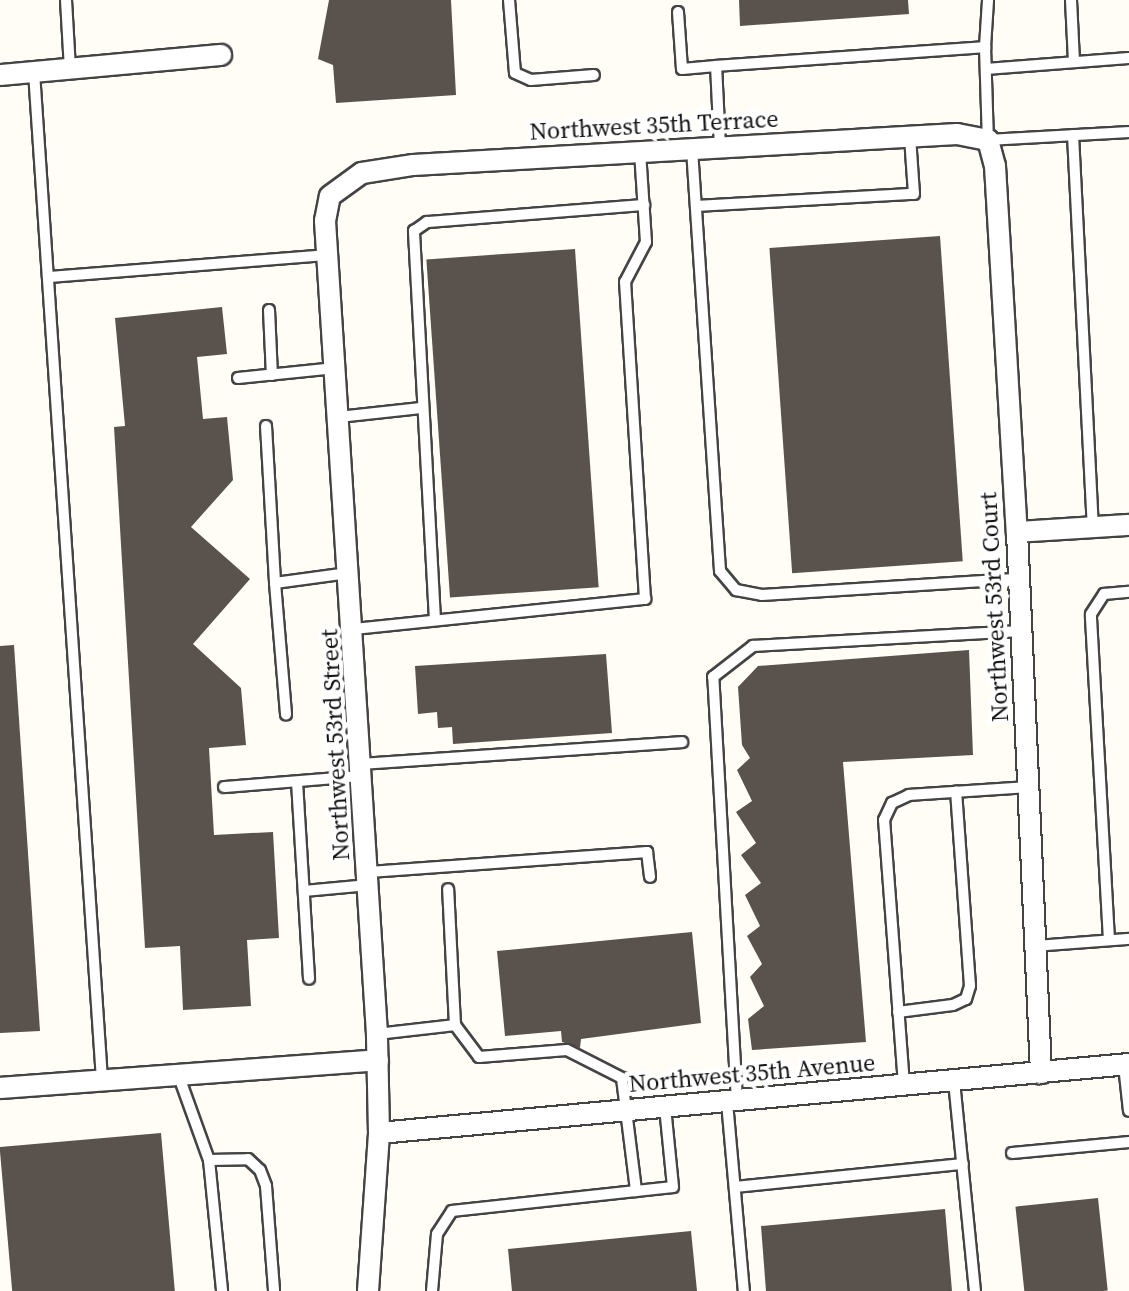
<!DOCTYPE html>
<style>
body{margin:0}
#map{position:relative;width:1129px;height:1291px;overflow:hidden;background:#fffdf5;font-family:"Source Serif 4",serif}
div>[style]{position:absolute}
.building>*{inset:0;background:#5a524d;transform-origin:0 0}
.roads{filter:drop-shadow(2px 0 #444) drop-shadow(-2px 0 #444) drop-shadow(0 2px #444) drop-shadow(0 -2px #444)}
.service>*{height:10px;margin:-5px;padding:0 5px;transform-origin:5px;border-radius:5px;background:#fff}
.minor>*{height:20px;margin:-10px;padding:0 10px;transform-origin:10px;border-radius:10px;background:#fff}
span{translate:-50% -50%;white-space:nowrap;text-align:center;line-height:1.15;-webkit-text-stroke:8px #fff;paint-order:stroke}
.street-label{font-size:24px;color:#111}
</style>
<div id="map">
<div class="building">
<div style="clip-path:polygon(329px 0,451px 0,456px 95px,336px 103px,333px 65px,318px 59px)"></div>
<div style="clip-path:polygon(739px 0,908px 0,909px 14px,740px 26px)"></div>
<div style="left:940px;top:236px;width:326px;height:171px;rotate:86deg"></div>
<div style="left:575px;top:249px;width:339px;height:149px;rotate:86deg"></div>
<div style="clip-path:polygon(222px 307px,227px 354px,197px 357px,203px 419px,227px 417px,233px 480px,191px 527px,250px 579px,193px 644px,241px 688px,246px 745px,209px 748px,214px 835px,273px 832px,279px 938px,247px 940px,251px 1006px,183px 1010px,180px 946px,145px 948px,114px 427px,125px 426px,115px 318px)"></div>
<div style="clip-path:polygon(14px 645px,40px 1031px,0 1033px,0 646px)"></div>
<div style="clip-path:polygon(969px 650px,973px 755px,843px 762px,866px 1042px,752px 1050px,748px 1019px,764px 1006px,750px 977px,762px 964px,747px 936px,760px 926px,745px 895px,761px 883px,741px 855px,756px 843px,736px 812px,752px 801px,737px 770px,750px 758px,742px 745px,738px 687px,758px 666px)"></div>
<div style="clip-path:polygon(606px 654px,612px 733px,453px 744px,452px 727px,438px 728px,437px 712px,418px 714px,415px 666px)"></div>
<div style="clip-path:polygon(692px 932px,701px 1023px,581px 1039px,580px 1048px,562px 1042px,561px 1031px,505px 1036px,497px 951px)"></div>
<div style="left:161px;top:1133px;width:159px;height:162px;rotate:85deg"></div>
<div style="left:1098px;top:1198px;width:93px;height:83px;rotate:84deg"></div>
<div style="clip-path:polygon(945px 1209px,952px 1291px,766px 1291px,761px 1226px)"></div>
<div style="clip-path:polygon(691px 1231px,697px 1291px,512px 1291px,508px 1249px)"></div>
</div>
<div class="roads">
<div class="service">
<div style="left:66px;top:0;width:69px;rotate:86.7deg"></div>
<div style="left:509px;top:0;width:73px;rotate:85.3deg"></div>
<div style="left:515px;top:73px;width:17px;rotate:24deg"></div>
<div style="left:531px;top:80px;width:63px;rotate:-4.5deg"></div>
<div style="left:1071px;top:0;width:62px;rotate:87.2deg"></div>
<div style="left:678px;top:12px;width:57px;rotate:86deg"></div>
<div style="left:682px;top:69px;width:34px;rotate:-5deg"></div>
<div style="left:985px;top:47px;width:47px;rotate:-86.3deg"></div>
<div style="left:986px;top:69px;width:143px;rotate:-4.4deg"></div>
<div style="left:34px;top:72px;width:1010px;rotate:86.14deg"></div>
<div style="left:1073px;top:135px;width:393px;rotate:87.1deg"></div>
<div style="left:720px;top:147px;width:81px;rotate:-92.8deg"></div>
<div style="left:716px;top:66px;width:270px;rotate:-4deg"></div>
<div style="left:985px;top:47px;width:93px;rotate:88.2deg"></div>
<div style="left:988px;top:140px;width:141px;rotate:-3.2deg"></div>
<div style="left:692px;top:149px;width:423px;rotate:86.2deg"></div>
<div style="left:720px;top:571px;width:25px;rotate:50deg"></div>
<div style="left:736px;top:590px;width:26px;rotate:11deg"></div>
<div style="left:762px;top:595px;width:257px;rotate:-3.6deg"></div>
<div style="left:696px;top:206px;width:218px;rotate:-3.2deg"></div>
<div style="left:914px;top:194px;width:57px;rotate:-94deg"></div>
<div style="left:48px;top:277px;width:280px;rotate:-4.5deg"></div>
<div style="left:269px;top:310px;width:65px;rotate:87.4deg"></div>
<div style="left:238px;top:378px;width:98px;rotate:-5.9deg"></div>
<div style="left:339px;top:417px;width:82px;rotate:-6.3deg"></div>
<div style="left:266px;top:426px;width:157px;rotate:86.7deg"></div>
<div style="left:275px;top:583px;width:74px;rotate:-7.8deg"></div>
<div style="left:275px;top:583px;width:132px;rotate:85.2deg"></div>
<div style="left:435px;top:620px;width:390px;rotate:-93.1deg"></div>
<div style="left:414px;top:231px;width:16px;rotate:-35deg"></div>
<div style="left:427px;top:222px;width:218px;rotate:-4.5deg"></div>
<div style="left:354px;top:629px;width:293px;rotate:-5.9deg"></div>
<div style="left:645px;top:599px;width:318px;rotate:-93.6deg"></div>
<div style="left:625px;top:282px;width:45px;rotate:-62.3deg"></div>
<div style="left:646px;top:242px;width:90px;rotate:-93.8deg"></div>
<div style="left:362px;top:764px;width:321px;rotate:-3.9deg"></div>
<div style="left:297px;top:782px;width:197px;rotate:86.5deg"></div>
<div style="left:224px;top:787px;width:137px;rotate:-4.6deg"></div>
<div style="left:369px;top:872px;width:279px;rotate:-4.1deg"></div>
<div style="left:647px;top:852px;width:25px;rotate:83deg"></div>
<div style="left:304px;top:891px;width:65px;rotate:-5.3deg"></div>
<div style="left:1109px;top:940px;width:326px;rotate:-93.2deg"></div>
<div style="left:1091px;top:614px;width:24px;rotate:-57deg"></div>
<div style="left:1104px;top:594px;width:25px;rotate:-5deg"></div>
<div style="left:1035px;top:946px;width:94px;rotate:-4.3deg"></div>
<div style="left:898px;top:1012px;width:55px;rotate:-7.3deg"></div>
<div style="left:953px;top:1005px;width:14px;rotate:-25deg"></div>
<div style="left:966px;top:999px;width:14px;rotate:-73deg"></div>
<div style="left:970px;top:986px;width:195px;rotate:-94.1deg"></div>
<div style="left:455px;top:1025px;width:40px;rotate:53deg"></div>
<div style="left:479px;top:1057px;width:88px;rotate:-4.5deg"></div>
<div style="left:567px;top:1050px;width:62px;rotate:27deg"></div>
<div style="left:622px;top:1078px;width:114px;rotate:82.9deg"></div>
<div style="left:377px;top:1034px;width:79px;rotate:-6.6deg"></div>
<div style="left:455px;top:1025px;width:136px;rotate:-92.9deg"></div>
<div style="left:1124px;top:1065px;width:46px;rotate:83.8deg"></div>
<div style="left:178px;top:1074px;width:91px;rotate:70.2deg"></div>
<div style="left:209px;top:1160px;width:132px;rotate:84.3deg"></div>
<div style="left:954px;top:1081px;width:211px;rotate:84.3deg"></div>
<div style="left:904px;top:1085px;width:266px;rotate:-94.3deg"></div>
<div style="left:884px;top:820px;width:19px;rotate:-65deg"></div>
<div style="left:892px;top:803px;width:19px;rotate:-25deg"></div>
<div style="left:909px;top:795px;width:119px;rotate:-3.8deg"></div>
<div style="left:737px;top:1101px;width:425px;rotate:-93.2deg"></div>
<div style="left:713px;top:677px;width:51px;rotate:-37.8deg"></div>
<div style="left:753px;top:646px;width:268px;rotate:-3.2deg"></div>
<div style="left:727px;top:1102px;width:190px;rotate:84.9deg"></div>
<div style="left:1012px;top:1153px;width:118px;rotate:-5.4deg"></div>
<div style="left:209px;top:1160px;width:39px;rotate:-1deg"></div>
<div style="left:248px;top:1159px;width:16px;rotate:43deg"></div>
<div style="left:260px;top:1170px;width:17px;rotate:69deg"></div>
<div style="left:266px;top:1186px;width:105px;rotate:85.6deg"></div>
<div style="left:735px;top:1187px;width:229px;rotate:-5.8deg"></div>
<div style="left:432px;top:1291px;width:57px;rotate:-85deg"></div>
<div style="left:437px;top:1234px;width:27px;rotate:-57deg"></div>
<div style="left:452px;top:1211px;width:222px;rotate:-6.2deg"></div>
<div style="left:673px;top:1187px;width:80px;rotate:-95.7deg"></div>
</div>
<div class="minor">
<div style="left:0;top:75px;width:222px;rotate:-5.2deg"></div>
<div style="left:1017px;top:532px;width:112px;rotate:-3.6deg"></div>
<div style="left:0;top:1088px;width:379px;rotate:-4.2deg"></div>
<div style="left:379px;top:1133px;width:753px;rotate:-5.26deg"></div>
<div style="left:368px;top:1291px;width:158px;rotate:-86deg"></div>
<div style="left:379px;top:1133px;width:99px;rotate:-91.2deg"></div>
<div style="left:377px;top:1034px;width:815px;rotate:-93.66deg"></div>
<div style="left:325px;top:221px;width:25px;rotate:-79deg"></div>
<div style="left:330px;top:196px;width:39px;rotate:-36deg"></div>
<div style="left:362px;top:173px;width:52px;rotate:-8.9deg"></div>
<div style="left:413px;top:165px;width:545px;rotate:-3.26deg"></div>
<div style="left:957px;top:134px;width:32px;rotate:11deg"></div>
<div style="left:988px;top:140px;width:27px;rotate:75deg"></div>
<div style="left:995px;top:166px;width:367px;rotate:86.6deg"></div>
<div style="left:1017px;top:532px;width:542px;rotate:87.46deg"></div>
</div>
</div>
<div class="street-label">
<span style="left:654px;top:125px;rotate:-3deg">Northwest 35th Terrace</span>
<span style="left:994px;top:607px;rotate:-93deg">Northwest 53rd Court</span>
<span style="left:335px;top:745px;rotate:-93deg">Northwest 53rd Street</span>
<span style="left:752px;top:1073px;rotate:-5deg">Northwest 35th Avenue</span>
</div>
</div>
